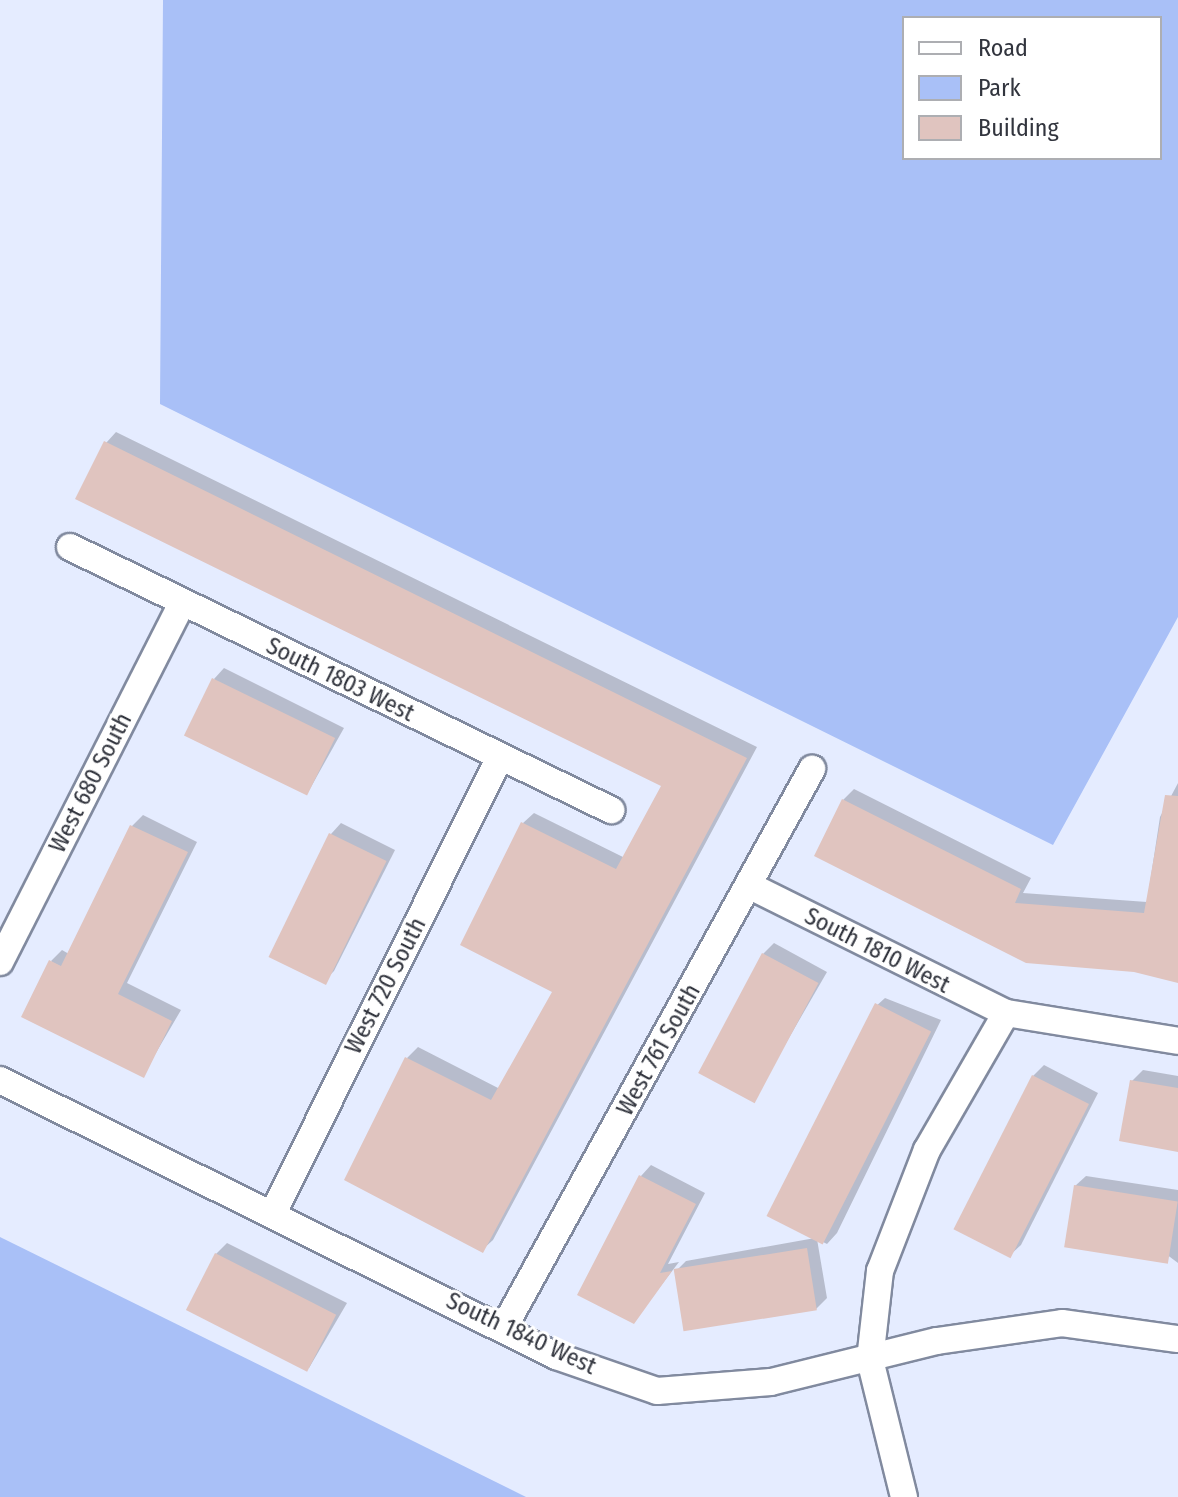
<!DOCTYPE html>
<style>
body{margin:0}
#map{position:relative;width:1178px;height:1497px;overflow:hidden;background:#e5ecff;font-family:"Fira Sans Condensed",sans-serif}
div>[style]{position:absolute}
.green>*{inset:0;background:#a9c0f7}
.shadow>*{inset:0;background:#0003}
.building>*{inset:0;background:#e0c4bf;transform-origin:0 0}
.roads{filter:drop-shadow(2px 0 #818a9f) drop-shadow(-2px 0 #818a9f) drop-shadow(0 2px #818a9f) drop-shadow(0 -2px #818a9f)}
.street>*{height:26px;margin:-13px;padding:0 13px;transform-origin:13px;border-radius:13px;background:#fff}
span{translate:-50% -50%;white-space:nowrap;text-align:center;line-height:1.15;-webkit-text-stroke:6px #fff;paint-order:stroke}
.street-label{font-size:24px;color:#32353e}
.legend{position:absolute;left:902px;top:16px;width:260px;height:144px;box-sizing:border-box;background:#fff;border:2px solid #adaeb2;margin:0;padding:10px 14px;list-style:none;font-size:24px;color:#32353e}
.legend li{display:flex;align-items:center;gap:16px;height:40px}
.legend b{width:40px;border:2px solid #adaeb2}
</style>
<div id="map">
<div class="green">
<div style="clip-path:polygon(evenodd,163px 0,1178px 0,1178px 617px,1053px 845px,160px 404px,163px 0,904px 18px,1160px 18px,1160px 158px,904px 158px,904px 18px)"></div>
<div style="clip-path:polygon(0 1237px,310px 1390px,526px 1497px,0 1497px)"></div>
</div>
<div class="shadow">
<div style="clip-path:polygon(116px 432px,757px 747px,493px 1240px,482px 1250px,407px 1058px,418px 1047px,500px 1089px,555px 991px,523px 823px,534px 813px,625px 858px,664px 785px,106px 443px)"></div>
<div style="clip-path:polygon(224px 668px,344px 728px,307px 794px,214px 679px)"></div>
<div style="clip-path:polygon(1178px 783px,1178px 980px,1135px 970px,1027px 961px,843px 800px,854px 789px,1031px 878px,1023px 893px,1147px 902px,1160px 817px)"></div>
<div style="clip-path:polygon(143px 815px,197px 842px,127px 983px,181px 1010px,143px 1075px,51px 961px,62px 950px,69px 954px,132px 826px)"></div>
<div style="clip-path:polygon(341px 823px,395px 850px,334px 971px,323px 982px,331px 834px)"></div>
<div style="clip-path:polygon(774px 943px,827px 972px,753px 1100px,763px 954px)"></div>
<div style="clip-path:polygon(885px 998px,941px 1020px,837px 1233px,827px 1244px,817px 1239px,827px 1298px,816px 1309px,676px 1271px,686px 1261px,815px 1238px,874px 1008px)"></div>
<div style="clip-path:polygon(1044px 1065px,1098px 1093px,1021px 1245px,1010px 1255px,1033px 1076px)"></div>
<div style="clip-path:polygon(1143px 1070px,1178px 1076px,1178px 1150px,1132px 1081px)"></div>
<div style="clip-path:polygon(651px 1165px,705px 1193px,668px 1264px,679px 1262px,633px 1322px,641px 1176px)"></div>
<div style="clip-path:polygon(1086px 1176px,1178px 1190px,1178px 1263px,1075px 1186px)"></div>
<div style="clip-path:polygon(227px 1243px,347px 1303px,309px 1368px,216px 1254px)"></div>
</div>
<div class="building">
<div style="clip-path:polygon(104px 441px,747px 758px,483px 1253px,344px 1180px,405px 1057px,491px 1100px,552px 992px,460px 945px,521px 822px,616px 869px,661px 786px,75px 499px)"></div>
<div style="left:212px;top:678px;width:137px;height:64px;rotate:26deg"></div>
<div style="clip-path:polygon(1165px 795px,1178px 796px,1178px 983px,1134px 972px,1026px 963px,814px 856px,842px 799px,1021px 889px,1015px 903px,1144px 913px)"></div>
<div style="clip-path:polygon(130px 825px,188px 852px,118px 994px,172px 1021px,144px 1078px,21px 1017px,49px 960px,61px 966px)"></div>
<div style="left:329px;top:833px;width:64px;height:138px;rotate:26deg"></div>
<div style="left:762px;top:953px;width:64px;height:136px;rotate:28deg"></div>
<div style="left:875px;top:1003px;width:63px;height:239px;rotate:27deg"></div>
<div style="left:1032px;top:1075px;width:64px;height:173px;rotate:27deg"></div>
<div style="clip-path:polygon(1130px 1080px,1178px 1088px,1178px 1152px,1119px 1141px)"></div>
<div style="clip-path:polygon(639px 1175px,696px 1204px,660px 1273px,672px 1271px,634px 1324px,577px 1295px)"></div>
<div style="left:1074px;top:1185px;width:105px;height:63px;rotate:9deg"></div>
<div style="left:807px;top:1248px;width:63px;height:135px;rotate:81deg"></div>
<div style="left:215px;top:1253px;width:136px;height:64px;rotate:27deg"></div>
</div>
<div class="roads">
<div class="street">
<div style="left:70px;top:547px;width:602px;rotate:25.93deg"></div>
<div style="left:750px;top:886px;width:286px;rotate:26.4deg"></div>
<div style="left:1006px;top:1013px;width:174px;rotate:9.2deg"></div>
<div style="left:0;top:962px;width:402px;rotate:-63.1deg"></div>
<div style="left:0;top:1080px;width:621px;rotate:26.4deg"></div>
<div style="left:556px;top:1356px;width:107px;rotate:19.1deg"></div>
<div style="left:657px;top:1391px;width:114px;rotate:-4.5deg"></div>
<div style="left:771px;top:1382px;width:171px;rotate:-13.9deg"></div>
<div style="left:937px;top:1341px;width:126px;rotate:-8.2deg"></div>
<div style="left:1062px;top:1323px;width:117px;rotate:7.9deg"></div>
<div style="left:272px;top:1215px;width:512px;rotate:-63.54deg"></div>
<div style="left:503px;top:1329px;width:640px;rotate:-61.11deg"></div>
<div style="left:904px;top:1497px;width:141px;rotate:-103.9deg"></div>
<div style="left:870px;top:1360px;width:90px;rotate:-83.6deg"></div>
<div style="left:880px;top:1271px;width:130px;rotate:-68.8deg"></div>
<div style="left:927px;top:1150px;width:158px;rotate:-60deg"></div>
</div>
</div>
<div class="street-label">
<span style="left:340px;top:680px;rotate:26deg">South 1803 West</span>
<span style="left:91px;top:783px;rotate:-63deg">West 680 South</span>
<span style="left:877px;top:951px;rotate:27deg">South 1810 West</span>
<span style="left:386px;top:986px;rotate:-63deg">West 720 South</span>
<span style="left:659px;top:1050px;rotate:-61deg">West 761 South</span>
<span style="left:521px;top:1334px;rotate:25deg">South 1840 West</span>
</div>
<ul class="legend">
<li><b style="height:10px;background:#fff"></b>Road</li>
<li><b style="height:22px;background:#a9c0f7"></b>Park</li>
<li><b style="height:22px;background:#e0c4bf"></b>Building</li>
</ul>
</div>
